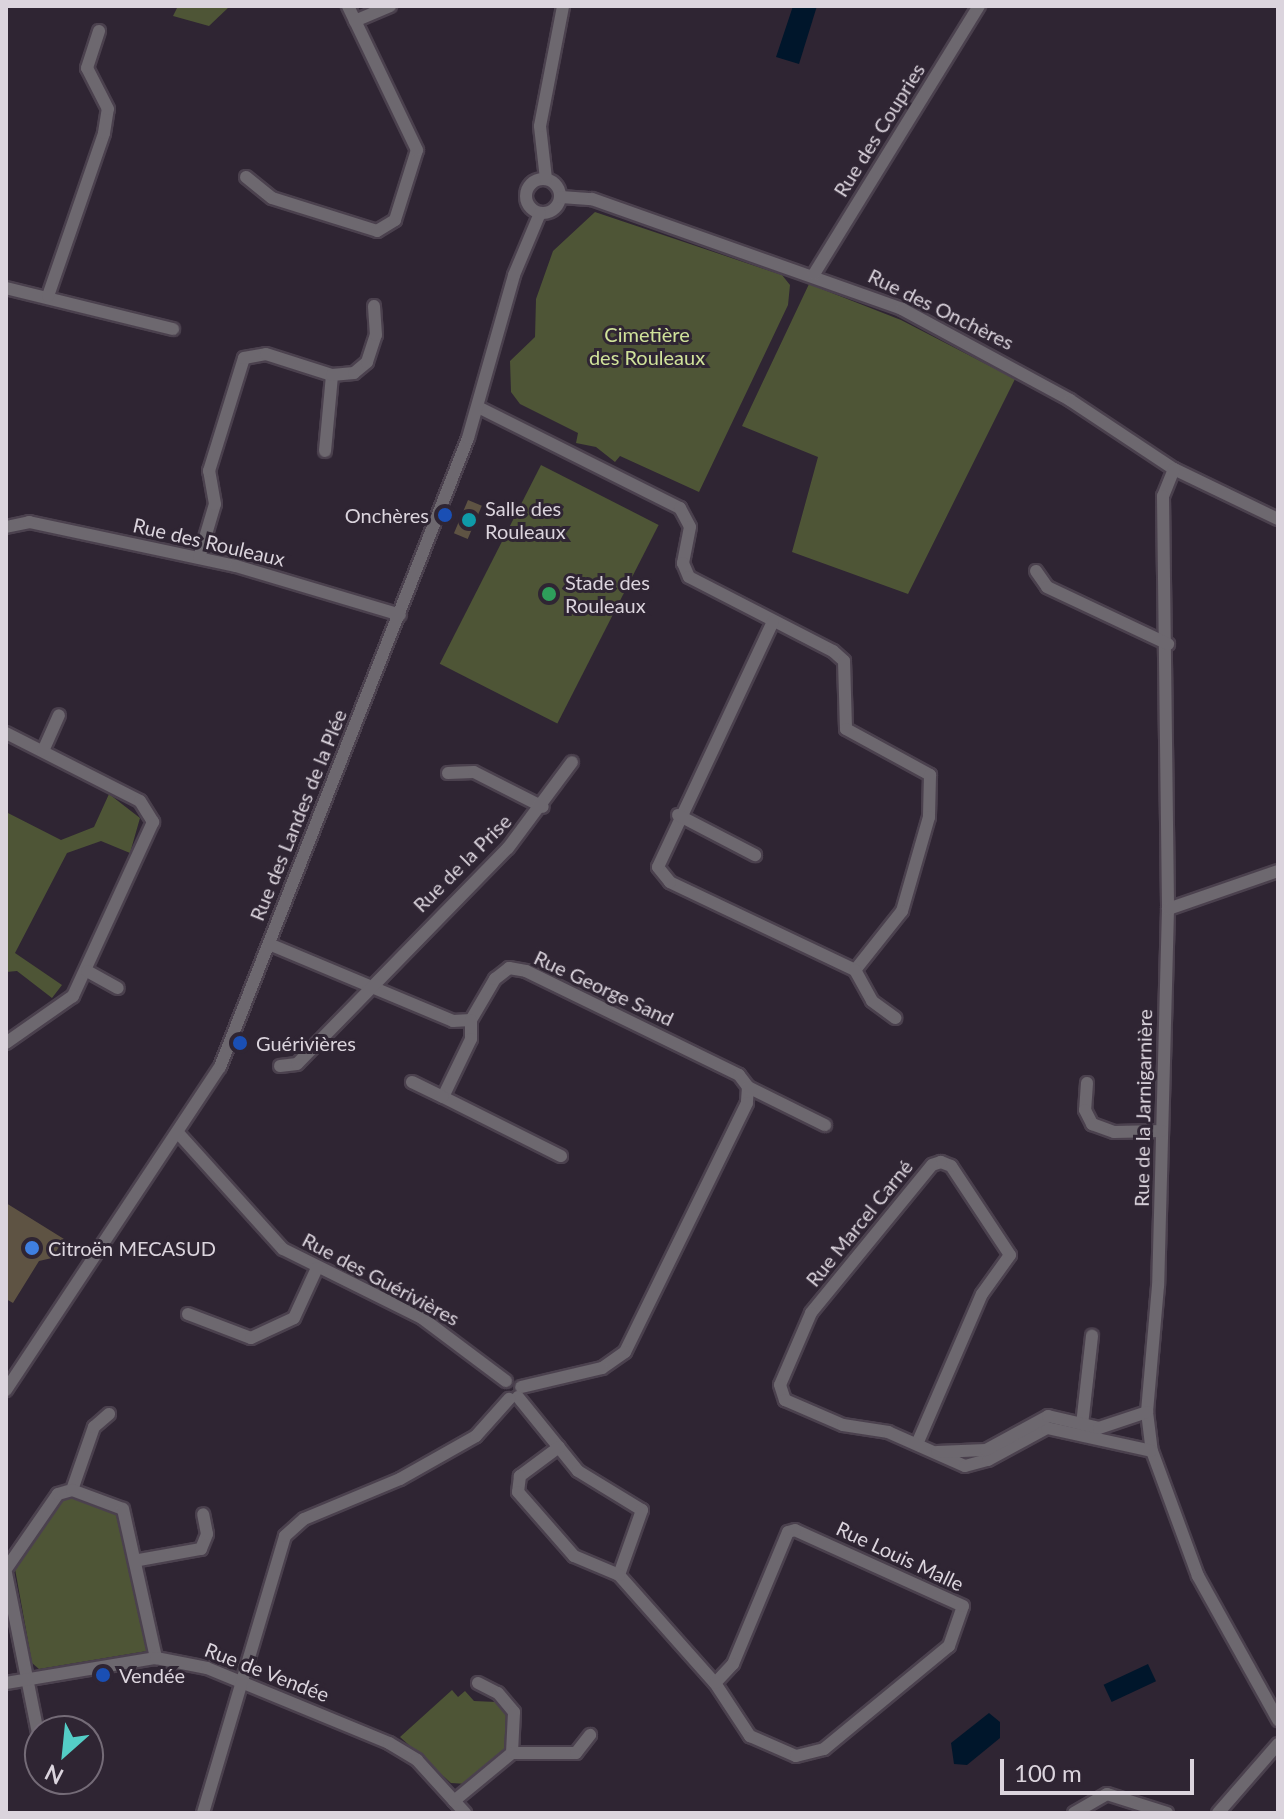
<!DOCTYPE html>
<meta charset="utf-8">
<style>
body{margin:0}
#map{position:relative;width:1284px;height:1819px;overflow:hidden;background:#2f2533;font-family:Lato,sans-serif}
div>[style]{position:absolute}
.green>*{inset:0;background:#4e5536;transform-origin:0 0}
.water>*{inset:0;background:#00162b;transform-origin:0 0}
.building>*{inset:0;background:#5e5343;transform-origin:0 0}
.roads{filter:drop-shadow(2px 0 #4b414e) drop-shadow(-2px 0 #4b414e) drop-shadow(0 2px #4b414e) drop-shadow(0 -2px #4b414e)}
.minor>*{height:12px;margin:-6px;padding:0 6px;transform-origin:6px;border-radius:6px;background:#6d686f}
.minor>.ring{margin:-6px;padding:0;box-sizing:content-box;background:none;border:12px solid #6d686f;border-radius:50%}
.dots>*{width:22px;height:22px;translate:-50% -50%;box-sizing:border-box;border:4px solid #2f2533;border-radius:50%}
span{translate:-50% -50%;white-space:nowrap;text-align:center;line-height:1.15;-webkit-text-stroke:6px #2f2533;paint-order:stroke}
.street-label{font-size:20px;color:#dbd4dd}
.park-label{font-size:20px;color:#d0e29a}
.poi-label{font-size:20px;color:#dbd4dd}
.left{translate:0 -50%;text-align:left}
.right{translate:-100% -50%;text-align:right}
.frame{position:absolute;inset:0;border:8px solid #dbd4dd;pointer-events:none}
.north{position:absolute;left:24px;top:1715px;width:80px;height:80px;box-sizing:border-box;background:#2f2533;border:2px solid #746b77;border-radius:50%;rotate:207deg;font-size:22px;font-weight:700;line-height:32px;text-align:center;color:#dbd4dd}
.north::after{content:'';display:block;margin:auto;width:28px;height:36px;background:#54cdc6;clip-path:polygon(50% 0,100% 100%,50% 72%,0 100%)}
.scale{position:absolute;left:1000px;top:1759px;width:194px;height:36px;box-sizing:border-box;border:4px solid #dbd4dd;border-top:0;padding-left:10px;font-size:24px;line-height:28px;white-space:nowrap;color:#dbd4dd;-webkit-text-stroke:6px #2f2533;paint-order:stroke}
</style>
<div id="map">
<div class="green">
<div style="clip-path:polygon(178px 6px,230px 6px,209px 26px,173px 16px)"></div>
<div style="clip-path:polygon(595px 212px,782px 275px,790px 285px,788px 305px,699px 492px,620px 456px,615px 462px,596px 447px,576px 443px,578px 433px,520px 404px,511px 392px,510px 361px,535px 337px,536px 299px,553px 251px)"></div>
<div style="clip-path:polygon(809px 284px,901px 320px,1015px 379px,908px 594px,792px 552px,818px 457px,742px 426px)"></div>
<div style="left:541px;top:465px;width:132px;height:223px;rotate:27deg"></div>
<div style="clip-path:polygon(109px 794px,140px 818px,130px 853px,101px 841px,67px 853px,15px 953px,62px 985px,52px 998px,17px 971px,6px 972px,6px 812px,61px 840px,94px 827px)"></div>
<div style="clip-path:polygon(74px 1497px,122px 1512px,147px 1651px,39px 1669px,32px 1663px,15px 1569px,61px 1499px)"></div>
<div style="clip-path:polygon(452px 1690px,458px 1697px,465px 1691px,474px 1701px,496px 1702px,506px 1714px,505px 1748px,467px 1784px,451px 1783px,400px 1737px)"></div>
</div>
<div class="water">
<div style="clip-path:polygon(793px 6px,817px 6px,799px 64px,776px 57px)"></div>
<div style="left:1148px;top:1664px;width:19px;height:49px;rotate:65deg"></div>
<div style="clip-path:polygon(989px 1713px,1000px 1722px,1000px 1738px,967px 1765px,954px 1764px,951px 1743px)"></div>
</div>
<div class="building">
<div style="left:468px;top:500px;width:15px;height:36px;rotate:23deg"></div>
<div style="clip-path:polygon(6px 1203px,64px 1239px,52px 1258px,39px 1261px,13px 1303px,6px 1299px)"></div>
</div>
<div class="roads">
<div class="minor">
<div style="left:355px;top:21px;width:38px;rotate:-23deg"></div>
<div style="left:246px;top:177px;width:33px;rotate:39deg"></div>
<div style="left:272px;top:198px;width:110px;rotate:17.4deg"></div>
<div style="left:377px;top:231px;width:21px;rotate:-31deg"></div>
<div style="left:395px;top:220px;width:73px;rotate:-72.6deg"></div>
<div style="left:417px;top:150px;width:160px;rotate:-115.6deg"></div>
<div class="ring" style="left:526px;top:179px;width:22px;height:22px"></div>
<div style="left:546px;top:179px;width:53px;rotate:-96.5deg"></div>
<div style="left:540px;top:126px;width:122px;rotate:-79.1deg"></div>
<div style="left:561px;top:197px;width:31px;rotate:4deg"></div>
<div style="left:592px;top:199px;width:329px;rotate:19.5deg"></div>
<div style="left:902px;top:309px;width:191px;rotate:28.4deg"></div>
<div style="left:1070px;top:400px;width:125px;rotate:33.6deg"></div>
<div style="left:1174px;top:469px;width:115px;rotate:25.7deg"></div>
<div style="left:814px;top:274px;width:315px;rotate:-58.4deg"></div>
<div style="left:6px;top:288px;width:172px;rotate:13.8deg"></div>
<div style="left:48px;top:296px;width:172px;rotate:-71deg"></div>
<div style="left:104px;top:133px;width:24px;rotate:-81deg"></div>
<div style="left:108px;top:109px;width:46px;rotate:-117.1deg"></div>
<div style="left:87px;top:68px;width:39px;rotate:-72deg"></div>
<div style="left:478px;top:407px;width:226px;rotate:26.6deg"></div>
<div style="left:680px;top:508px;width:21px;rotate:62deg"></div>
<div style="left:690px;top:527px;width:37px;rotate:101deg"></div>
<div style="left:683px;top:563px;width:15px;rotate:67deg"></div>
<div style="left:689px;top:577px;width:162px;rotate:27.2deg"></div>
<div style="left:833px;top:651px;width:15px;rotate:42deg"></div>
<div style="left:844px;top:661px;width:68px;rotate:88.3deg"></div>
<div style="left:846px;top:729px;width:96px;rotate:28.7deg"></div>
<div style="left:930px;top:775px;width:42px;rotate:91.4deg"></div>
<div style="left:929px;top:817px;width:98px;rotate:106deg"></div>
<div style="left:902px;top:911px;width:75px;rotate:128.5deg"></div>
<div style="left:855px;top:970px;width:205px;rotate:-154.6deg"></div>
<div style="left:670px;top:882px;width:19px;rotate:-129deg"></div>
<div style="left:658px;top:867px;width:271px;rotate:-64.9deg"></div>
<div style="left:325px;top:451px;width:76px;rotate:-84.7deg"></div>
<div style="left:1174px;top:469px;width:29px;rotate:112deg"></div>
<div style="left:1163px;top:496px;width:413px;rotate:89.3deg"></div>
<div style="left:1168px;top:909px;width:377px;rotate:91.5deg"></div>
<div style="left:1158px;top:1286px;width:126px;rotate:95deg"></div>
<div style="left:1147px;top:1412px;width:39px;rotate:83deg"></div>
<div style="left:1152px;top:1451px;width:133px;rotate:69.8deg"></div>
<div style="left:1198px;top:1576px;width:165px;rotate:60.9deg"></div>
<div style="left:6px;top:527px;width:24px;rotate:-12deg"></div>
<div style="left:29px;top:522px;width:212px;rotate:12deg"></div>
<div style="left:236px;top:566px;width:171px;rotate:16.6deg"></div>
<div style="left:199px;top:558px;width:56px;rotate:-73.5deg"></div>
<div style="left:215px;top:504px;width:34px;rotate:-100deg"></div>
<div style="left:209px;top:471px;width:118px;rotate:-72.8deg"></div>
<div style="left:244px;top:358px;width:22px;rotate:-10deg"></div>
<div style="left:266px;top:354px;width:69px;rotate:17.7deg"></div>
<div style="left:332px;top:375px;width:22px;rotate:-5deg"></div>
<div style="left:354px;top:373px;width:17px;rotate:-40deg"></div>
<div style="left:367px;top:362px;width:28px;rotate:-72deg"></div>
<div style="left:376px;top:335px;width:29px;rotate:-94deg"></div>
<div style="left:1036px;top:571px;width:19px;rotate:55deg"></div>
<div style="left:1047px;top:587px;width:134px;rotate:25.2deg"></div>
<div style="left:6px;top:733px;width:150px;rotate:26.9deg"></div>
<div style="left:140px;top:801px;width:25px;rotate:58deg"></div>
<div style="left:153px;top:822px;width:192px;rotate:114.7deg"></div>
<div style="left:73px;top:996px;width:82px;rotate:145deg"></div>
<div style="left:43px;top:751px;width:39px;rotate:-66deg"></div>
<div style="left:448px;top:773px;width:26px;rotate:-2deg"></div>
<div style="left:474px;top:772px;width:77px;rotate:26.9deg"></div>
<div style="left:678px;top:815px;width:87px;rotate:27.5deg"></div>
<div style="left:1168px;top:909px;width:116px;rotate:-19.1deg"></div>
<div style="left:269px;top:944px;width:199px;rotate:22.7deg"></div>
<div style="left:453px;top:1021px;width:18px;rotate:-3deg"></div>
<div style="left:471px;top:1020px;width:48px;rotate:-59.7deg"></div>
<div style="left:495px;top:979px;width:18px;rotate:-38deg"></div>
<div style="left:509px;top:968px;width:17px;rotate:10deg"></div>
<div style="left:526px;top:971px;width:237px;rotate:26deg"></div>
<div style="left:739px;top:1075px;width:15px;rotate:53deg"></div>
<div style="left:748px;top:1087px;width:16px;rotate:94deg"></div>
<div style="left:747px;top:1103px;width:277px;rotate:116.1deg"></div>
<div style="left:625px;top:1352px;width:28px;rotate:145deg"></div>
<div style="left:602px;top:1368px;width:83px;rotate:166.8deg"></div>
<div style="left:855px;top:970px;width:35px;rotate:61deg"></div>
<div style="left:872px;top:1001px;width:29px;rotate:36deg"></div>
<div style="left:87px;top:971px;width:35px;rotate:29deg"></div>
<div style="left:471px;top:1020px;width:19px;rotate:90deg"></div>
<div style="left:471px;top:1039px;width:64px;rotate:115.8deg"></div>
<div style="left:443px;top:1097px;width:132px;rotate:26.6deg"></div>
<div style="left:280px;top:1066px;width:17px;rotate:-7deg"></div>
<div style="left:297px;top:1064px;width:302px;rotate:-45.7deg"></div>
<div style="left:508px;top:848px;width:107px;rotate:-53.3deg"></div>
<div style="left:412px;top:1082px;width:34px;rotate:26deg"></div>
<div style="left:1087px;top:1083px;width:27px;rotate:94deg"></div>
<div style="left:1085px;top:1110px;width:16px;rotate:63deg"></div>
<div style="left:1092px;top:1124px;width:23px;rotate:20deg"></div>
<div style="left:1114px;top:1132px;width:48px;rotate:-1.2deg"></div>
<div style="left:748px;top:1087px;width:86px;rotate:26.3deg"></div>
<div style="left:179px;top:1134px;width:155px;rotate:47.9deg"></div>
<div style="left:283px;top:1249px;width:155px;rotate:26.4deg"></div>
<div style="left:422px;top:1318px;width:105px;rotate:36.9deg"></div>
<div style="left:188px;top:1314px;width:67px;rotate:20.9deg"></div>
<div style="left:251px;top:1338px;width:47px;rotate:-24.9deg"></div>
<div style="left:294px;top:1318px;width:55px;rotate:-65.3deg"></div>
<div style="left:6px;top:1390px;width:387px;rotate:-56.5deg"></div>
<div style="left:220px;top:1067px;width:676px;rotate:-68.48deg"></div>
<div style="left:468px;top:438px;width:169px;rotate:-74.2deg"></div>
<div style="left:514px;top:275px;width:67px;rotate:-67.2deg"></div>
<div style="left:518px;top:1397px;width:95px;rotate:51deg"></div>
<div style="left:578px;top:1471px;width:75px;rotate:31.4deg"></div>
<div style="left:642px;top:1510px;width:69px;rotate:109.5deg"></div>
<div style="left:619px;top:1575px;width:144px;rotate:48.4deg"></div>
<div style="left:715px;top:1683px;width:64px;rotate:56.6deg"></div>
<div style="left:750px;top:1736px;width:50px;rotate:23.5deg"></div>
<div style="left:796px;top:1756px;width:29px;rotate:-14deg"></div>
<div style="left:824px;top:1749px;width:162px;rotate:-39.5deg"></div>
<div style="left:949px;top:1646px;width:42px;rotate:-70.7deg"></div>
<div style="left:963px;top:1606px;width:184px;rotate:-155.7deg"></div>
<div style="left:795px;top:1530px;width:7px;rotate:164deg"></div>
<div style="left:788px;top:1532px;width:143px;rotate:112.6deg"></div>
<div style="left:733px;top:1664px;width:26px;rotate:133deg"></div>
<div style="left:1082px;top:1425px;width:90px;rotate:-83.6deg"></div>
<div style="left:917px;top:1444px;width:163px;rotate:-66.6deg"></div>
<div style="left:982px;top:1294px;width:48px;rotate:-54.3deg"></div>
<div style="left:1010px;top:1255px;width:107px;rotate:-123.5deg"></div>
<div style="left:951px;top:1166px;width:11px;rotate:-158deg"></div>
<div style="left:941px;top:1162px;width:9px;rotate:162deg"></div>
<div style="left:932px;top:1165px;width:191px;rotate:129.3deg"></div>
<div style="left:811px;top:1313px;width:78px;rotate:113.3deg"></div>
<div style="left:780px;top:1385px;width:16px;rotate:72deg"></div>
<div style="left:785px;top:1400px;width:63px;rotate:23.3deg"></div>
<div style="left:843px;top:1425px;width:46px;rotate:8.8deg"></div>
<div style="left:888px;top:1432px;width:84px;rotate:23.8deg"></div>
<div style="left:965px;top:1466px;width:24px;rotate:-15deg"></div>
<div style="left:988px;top:1460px;width:67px;rotate:-28.5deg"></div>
<div style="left:1047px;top:1428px;width:107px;rotate:12.4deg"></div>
<div style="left:559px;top:1447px;width:49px;rotate:143.4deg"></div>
<div style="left:520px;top:1476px;width:16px;rotate:97deg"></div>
<div style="left:518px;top:1492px;width:85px;rotate:48.8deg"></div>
<div style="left:574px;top:1556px;width:49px;rotate:22.9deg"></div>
<div style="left:937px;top:1452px;width:49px;rotate:-2.3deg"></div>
<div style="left:986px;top:1450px;width:71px;rotate:-28.7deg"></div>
<div style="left:1048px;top:1416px;width:52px;rotate:13.2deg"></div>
<div style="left:1099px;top:1428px;width:51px;rotate:-18.4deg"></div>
<div style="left:72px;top:1490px;width:67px;rotate:-70.8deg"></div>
<div style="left:94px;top:1427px;width:20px;rotate:-41deg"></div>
<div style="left:139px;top:1560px;width:63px;rotate:-10.1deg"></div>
<div style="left:201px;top:1549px;width:16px;rotate:-68deg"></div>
<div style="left:207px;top:1534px;width:20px;rotate:-101deg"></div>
<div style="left:6px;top:1569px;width:91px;rotate:-55.3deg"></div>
<div style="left:58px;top:1494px;width:15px;rotate:-16deg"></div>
<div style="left:72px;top:1490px;width:54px;rotate:20.4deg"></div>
<div style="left:123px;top:1509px;width:153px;rotate:77.5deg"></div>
<div style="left:6px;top:1573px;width:173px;rotate:78.7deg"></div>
<div style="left:6px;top:1683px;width:152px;rotate:-9.5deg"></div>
<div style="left:156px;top:1658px;width:52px;rotate:11.1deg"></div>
<div style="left:207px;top:1668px;width:197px;rotate:22.4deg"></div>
<div style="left:389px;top:1743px;width:33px;rotate:31deg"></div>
<div style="left:417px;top:1760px;width:72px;rotate:47.8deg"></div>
<div style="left:478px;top:1683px;width:22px;rotate:27deg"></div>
<div style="left:498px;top:1693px;width:25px;rotate:50deg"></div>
<div style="left:514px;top:1712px;width:41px;rotate:92.8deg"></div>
<div style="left:454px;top:1801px;width:75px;rotate:-39.6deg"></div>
<div style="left:512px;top:1753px;width:64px"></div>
<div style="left:576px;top:1753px;width:23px;rotate:-52deg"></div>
<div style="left:203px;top:1813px;width:289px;rotate:-73.5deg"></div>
<div style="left:285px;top:1536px;width:25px;rotate:-42deg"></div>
<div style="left:304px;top:1519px;width:104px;rotate:-22.6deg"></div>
<div style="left:400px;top:1479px;width:87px;rotate:-29.5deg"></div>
<div style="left:476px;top:1436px;width:50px;rotate:-48.3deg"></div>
<div style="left:1074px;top:1813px;width:38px;rotate:-30deg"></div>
<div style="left:1107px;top:1794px;width:63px;rotate:17.6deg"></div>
<div style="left:1218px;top:1813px;width:91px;rotate:-49deg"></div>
</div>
</div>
<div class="dots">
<div style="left:445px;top:515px;background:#1a4fb4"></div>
<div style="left:469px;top:520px;background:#0f9aa8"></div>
<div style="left:549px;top:594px;background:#2e9e5b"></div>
<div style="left:240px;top:1043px;background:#1a4fb4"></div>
<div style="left:32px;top:1248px;background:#3f7fe0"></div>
<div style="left:103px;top:1675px;background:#1a4fb4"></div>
</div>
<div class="street-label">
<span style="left:879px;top:130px;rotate:-58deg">Rue des Coupries</span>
<span style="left:941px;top:309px;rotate:26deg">Rue des Onchères</span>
<span style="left:209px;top:542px;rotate:13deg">Rue des Rouleaux</span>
<span style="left:298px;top:815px;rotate:-68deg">Rue des Landes de la Plée</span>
<span style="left:462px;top:863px;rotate:-45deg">Rue de la Prise</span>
<span style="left:604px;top:988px;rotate:25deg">Rue George Sand</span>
<span style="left:1143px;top:1108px;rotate:-89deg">Rue de la Jarnigarnière</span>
<span style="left:859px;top:1223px;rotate:-51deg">Rue Marcel Carné</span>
<span style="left:381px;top:1279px;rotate:28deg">Rue des Guérivières</span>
<span style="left:900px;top:1556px;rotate:25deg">Rue Louis Malle</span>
<span style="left:267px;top:1672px;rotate:21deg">Rue de Vendée</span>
</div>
<div class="park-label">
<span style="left:647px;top:346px">Cimetière<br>des Rouleaux</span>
</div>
<div class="poi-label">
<span class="left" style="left:485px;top:520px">Salle des<br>Rouleaux</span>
<span class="right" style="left:429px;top:515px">Onchères</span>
<span class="left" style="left:565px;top:594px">Stade des<br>Rouleaux</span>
<span class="left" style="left:256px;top:1043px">Guérivières</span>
<span class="left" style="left:48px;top:1248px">Citroën MECASUD</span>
<span class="left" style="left:119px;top:1675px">Vendée</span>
</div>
<div class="frame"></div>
<div class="north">N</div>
<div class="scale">100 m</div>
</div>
